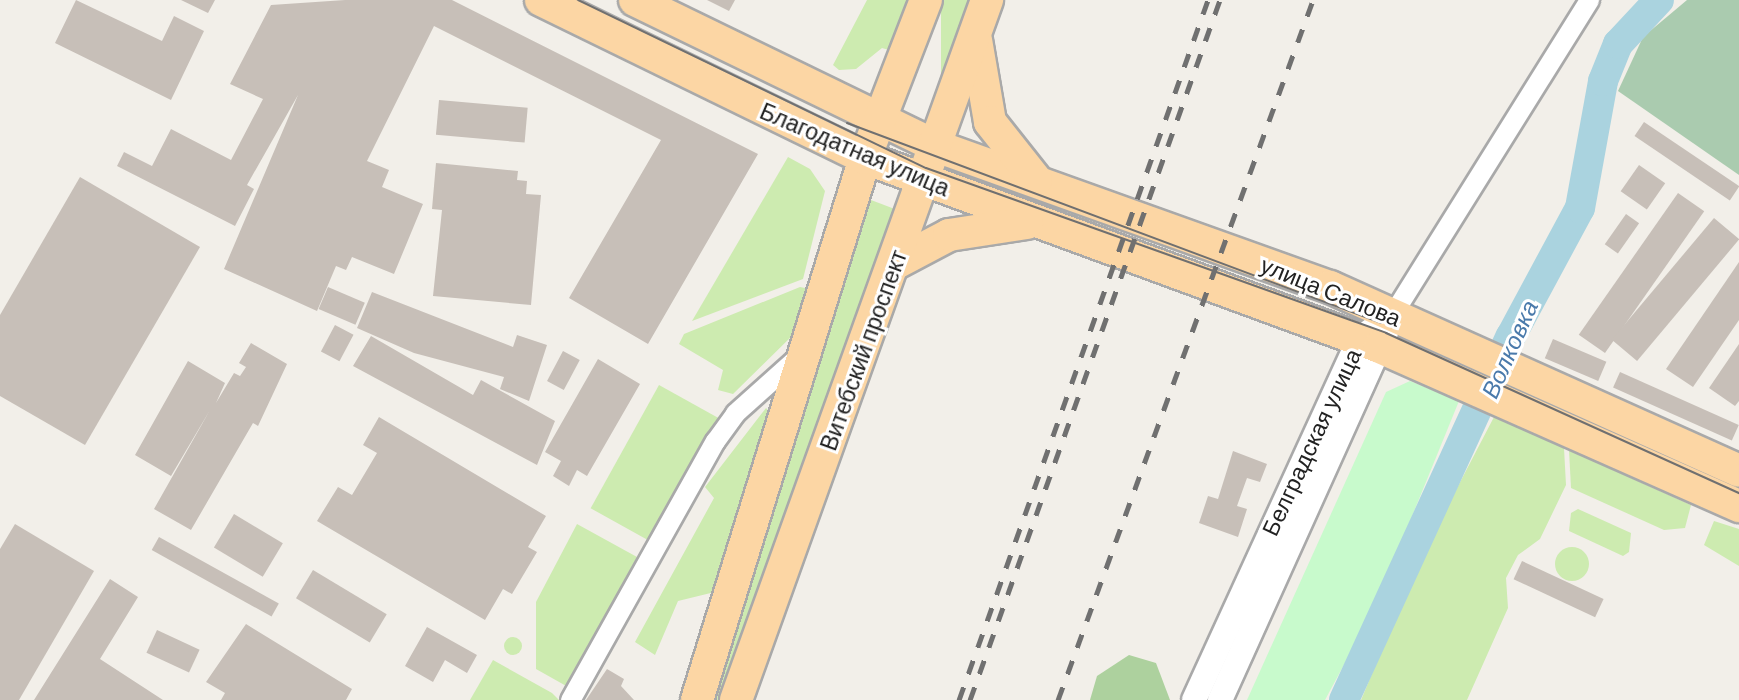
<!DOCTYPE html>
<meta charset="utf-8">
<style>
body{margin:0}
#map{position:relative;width:1739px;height:700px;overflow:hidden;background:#f2efe9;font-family:Barlow,sans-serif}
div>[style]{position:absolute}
.grass>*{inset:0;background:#cdebb0;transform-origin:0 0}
.round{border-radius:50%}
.forest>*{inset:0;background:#add19e}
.cemetery>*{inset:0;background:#aacbaf}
.park>*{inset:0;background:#c8facc}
.river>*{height:30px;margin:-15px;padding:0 15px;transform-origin:15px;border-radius:15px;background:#aad3df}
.building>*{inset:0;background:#c7bfb8;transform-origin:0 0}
.roads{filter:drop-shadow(2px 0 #a9a9a9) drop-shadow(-2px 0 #a9a9a9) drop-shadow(0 2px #a9a9a9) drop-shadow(0 -2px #a9a9a9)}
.minor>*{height:19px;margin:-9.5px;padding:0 9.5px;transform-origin:9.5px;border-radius:9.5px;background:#fff}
.tertiary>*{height:24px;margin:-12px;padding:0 12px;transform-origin:12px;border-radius:12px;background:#fff}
.primary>*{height:32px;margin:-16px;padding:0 16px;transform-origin:16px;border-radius:16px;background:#fcd6a4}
.tram>*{height:2px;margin:-1px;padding:0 1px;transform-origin:1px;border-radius:1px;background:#707070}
.rail>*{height:5px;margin-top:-2.5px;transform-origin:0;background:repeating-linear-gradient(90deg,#707070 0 14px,transparent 0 28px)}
span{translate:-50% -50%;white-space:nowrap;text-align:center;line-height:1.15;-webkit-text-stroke:6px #fff;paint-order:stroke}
.street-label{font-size:23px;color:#222}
.water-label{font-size:24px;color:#4a7aab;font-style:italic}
</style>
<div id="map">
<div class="grass">
<div style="clip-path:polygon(867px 0,908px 0,889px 50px,882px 48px,856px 69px,839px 70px,833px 65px)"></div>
<div style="left:941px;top:0;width:31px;height:91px"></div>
<div style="clip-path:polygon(788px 157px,810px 169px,825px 191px,803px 279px,692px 321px)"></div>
<div style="clip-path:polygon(871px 200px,900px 211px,721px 700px,710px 700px)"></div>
<div style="clip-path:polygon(800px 287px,810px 289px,795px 333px,733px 394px,718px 390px,723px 370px,679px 344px,684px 334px)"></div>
<div style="left:659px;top:385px;width:71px;height:141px;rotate:29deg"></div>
<div style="clip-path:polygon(766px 408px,771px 413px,723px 590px,678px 601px,655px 655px,635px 642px,714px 498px,705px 487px)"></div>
<div style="clip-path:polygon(1494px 417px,1564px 448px,1566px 485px,1540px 539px,1518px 555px,1506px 578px,1508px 608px,1467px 700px,1361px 700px,1420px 559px)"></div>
<div style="clip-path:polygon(1569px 450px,1691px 505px,1685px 528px,1664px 530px,1571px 488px)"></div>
<div style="clip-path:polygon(1578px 509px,1631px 533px,1629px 552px,1623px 556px,1569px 531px,1571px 513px)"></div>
<div style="clip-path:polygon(1714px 521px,1739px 529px,1739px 566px,1704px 545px)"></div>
<div style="clip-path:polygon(577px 524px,637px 557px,568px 687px,536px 669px,536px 602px)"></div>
<div class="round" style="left:1555px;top:547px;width:34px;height:34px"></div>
<div class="round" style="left:504px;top:637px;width:18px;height:18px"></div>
<div style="clip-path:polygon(493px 660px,552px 693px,559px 700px,470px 700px)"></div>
</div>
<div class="forest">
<div style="clip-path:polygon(1129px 655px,1156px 663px,1170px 700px,1090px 700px,1097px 676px)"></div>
</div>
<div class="cemetery">
<div style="clip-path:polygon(1687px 0,1739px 0,1739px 175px,1618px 91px,1643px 37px)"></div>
</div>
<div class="park">
<div style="clip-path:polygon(1410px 381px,1459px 401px,1375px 607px,1325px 700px,1247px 700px,1386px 392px)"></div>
</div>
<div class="river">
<div style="left:1344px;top:700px;width:400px;rotate:-65.4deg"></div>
<div style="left:1511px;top:336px;width:145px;rotate:-61.7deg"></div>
<div style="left:1580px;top:208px;width:129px;rotate:-79.7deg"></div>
<div style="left:1603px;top:81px;width:40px;rotate:-68deg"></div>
<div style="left:1618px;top:44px;width:60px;rotate:-47deg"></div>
</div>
<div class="building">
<div style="clip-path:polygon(76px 0,162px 41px,174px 16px,204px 31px,171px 100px,55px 43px)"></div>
<div style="clip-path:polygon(181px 0,215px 0,208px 13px)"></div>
<div style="clip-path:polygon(345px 0,452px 0,758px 154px,648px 344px,569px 298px,661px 140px,434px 26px,367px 161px,389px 170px,382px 187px,423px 204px,394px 274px,352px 257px,346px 270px,336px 266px,317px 311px,224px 269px,298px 95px,247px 185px,254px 189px,235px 226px,117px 166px,124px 152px,152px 166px,171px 129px,231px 160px,263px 99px,230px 84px,271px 5px)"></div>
<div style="clip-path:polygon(707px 0,735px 0,729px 11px)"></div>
<div style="left:439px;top:100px;width:89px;height:35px;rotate:5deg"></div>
<div style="left:1644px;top:122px;width:115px;height:17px;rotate:34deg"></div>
<div style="clip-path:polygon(436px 163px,518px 171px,517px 180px,527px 181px,526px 194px,541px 195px,531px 305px,433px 296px,442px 210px,432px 209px)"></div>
<div style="left:1639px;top:165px;width:32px;height:32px;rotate:35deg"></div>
<div style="clip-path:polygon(80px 177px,200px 247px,85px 445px,0 396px,0 315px)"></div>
<div style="left:1678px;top:193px;width:32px;height:173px;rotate:35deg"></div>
<div style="left:1626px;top:214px;width:16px;height:37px;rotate:35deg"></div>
<div style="left:1714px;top:218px;width:33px;height:159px;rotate:40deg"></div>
<div style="clip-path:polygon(1739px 262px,1739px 320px,1693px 387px,1666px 369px)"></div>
<div style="left:328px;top:287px;width:40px;height:24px;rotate:23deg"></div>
<div style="clip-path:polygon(372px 292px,513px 347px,517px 335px,547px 345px,529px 401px,500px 389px,504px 377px,414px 353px,357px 328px)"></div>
<div style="left:335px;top:325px;width:21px;height:30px;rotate:28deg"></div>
<div style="clip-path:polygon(371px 336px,473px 395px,481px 380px,555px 421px,537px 465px,353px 366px)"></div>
<div style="left:1553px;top:339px;width:58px;height:21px;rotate:23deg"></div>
<div style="clip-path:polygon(251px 343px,287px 364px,258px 426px,253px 423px,191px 530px,154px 509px,210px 410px,171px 476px,135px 455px,188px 361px,225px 383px,216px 403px,234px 373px,240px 376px,246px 367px,239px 363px)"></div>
<div style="clip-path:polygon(1739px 344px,1739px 401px,1735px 406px,1709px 388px)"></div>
<div style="left:563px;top:351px;width:19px;height:34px;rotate:28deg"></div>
<div style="clip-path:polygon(598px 359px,640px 384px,587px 476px,577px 470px,569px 486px,553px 476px,561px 461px,545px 452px)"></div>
<div style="left:1620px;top:372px;width:130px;height:17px;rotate:24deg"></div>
<div style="clip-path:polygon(379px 417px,546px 516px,528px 547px,537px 552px,512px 594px,503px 589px,485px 620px,317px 521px,338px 487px,352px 495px,377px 453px,363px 445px)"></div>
<div style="clip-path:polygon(1233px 451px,1267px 464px,1260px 482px,1247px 478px,1237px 506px,1247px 509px,1238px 537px,1199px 523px,1208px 496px,1218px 499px)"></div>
<div style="left:234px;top:514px;width:57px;height:39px;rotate:31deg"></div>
<div style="clip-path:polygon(15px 524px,94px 571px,19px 700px,0 700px,0 549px)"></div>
<div style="left:159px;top:537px;width:137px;height:15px;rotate:29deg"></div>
<div style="left:1522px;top:561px;width:90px;height:20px;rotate:25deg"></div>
<div style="left:313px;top:570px;width:86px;height:33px;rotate:31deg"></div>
<div style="clip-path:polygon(110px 579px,138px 597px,100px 659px,163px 700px,34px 700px)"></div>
<div style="clip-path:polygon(246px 624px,352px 689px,346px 700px,221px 700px,225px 693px,206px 682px)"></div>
<div style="clip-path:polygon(427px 627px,477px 655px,467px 673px,445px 660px,433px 682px,405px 666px)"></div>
<div style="left:157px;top:630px;width:47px;height:25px;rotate:25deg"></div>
<div style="clip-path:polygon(607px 669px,624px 679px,621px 686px,634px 700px,586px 700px)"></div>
</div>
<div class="roads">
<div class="minor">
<div style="left:1392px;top:315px;width:372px;rotate:-58deg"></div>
<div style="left:570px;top:700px;width:297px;rotate:-60.8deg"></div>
<div style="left:715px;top:441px;width:34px;rotate:-54deg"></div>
<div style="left:735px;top:413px;width:90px;rotate:-41.8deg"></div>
</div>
<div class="tertiary">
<div style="left:1194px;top:700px;width:397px;rotate:-65.4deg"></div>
<div style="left:1359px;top:339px;width:41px;rotate:-36deg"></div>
<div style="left:1220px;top:700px;width:404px;rotate:-65.7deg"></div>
</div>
<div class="primary">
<div style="left:541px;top:0;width:360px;rotate:26deg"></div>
<div style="left:865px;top:158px;width:549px;rotate:20.15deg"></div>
<div style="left:1380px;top:347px;width:393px;rotate:23.9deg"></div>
<div style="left:635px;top:0;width:331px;rotate:25.9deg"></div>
<div style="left:933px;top:145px;width:422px;rotate:19.7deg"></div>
<div style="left:1330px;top:287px;width:448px;rotate:24.2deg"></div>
<div style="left:976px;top:40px;width:83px;rotate:80.3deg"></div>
<div style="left:990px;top:122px;width:74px;rotate:51.6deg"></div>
<div style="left:894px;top:264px;width:62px;rotate:-27.8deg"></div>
<div style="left:949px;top:235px;width:79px;rotate:-8.7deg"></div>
<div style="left:697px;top:700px;width:567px;rotate:-72.78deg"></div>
<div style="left:865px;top:158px;width:169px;rotate:-68.9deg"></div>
<div style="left:736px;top:700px;width:744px;rotate:-70.27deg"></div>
</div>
</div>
<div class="tram">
<div style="left:578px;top:0;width:386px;rotate:25.8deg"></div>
<div style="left:926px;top:168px;width:489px;rotate:19.7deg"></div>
<div style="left:1386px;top:333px;width:388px;rotate:24.4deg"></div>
<div style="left:847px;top:123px;width:570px;rotate:20.53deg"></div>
</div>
<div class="rail">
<div style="left:959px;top:700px;width:743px;rotate:-70.42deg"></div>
<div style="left:970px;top:700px;width:743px;rotate:-70.35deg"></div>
<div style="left:1058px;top:700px;width:745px;rotate:-69.98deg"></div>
</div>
<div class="street-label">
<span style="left:855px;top:149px;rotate:23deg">Благодатная улица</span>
<span style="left:1331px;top:291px;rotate:22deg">улица Салова</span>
<span style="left:863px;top:350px;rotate:-70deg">Витебский проспект</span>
<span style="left:1311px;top:442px;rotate:-65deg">Белградская улица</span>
</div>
<div class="water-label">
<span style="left:1509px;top:349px;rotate:-66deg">Волковка</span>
</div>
</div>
